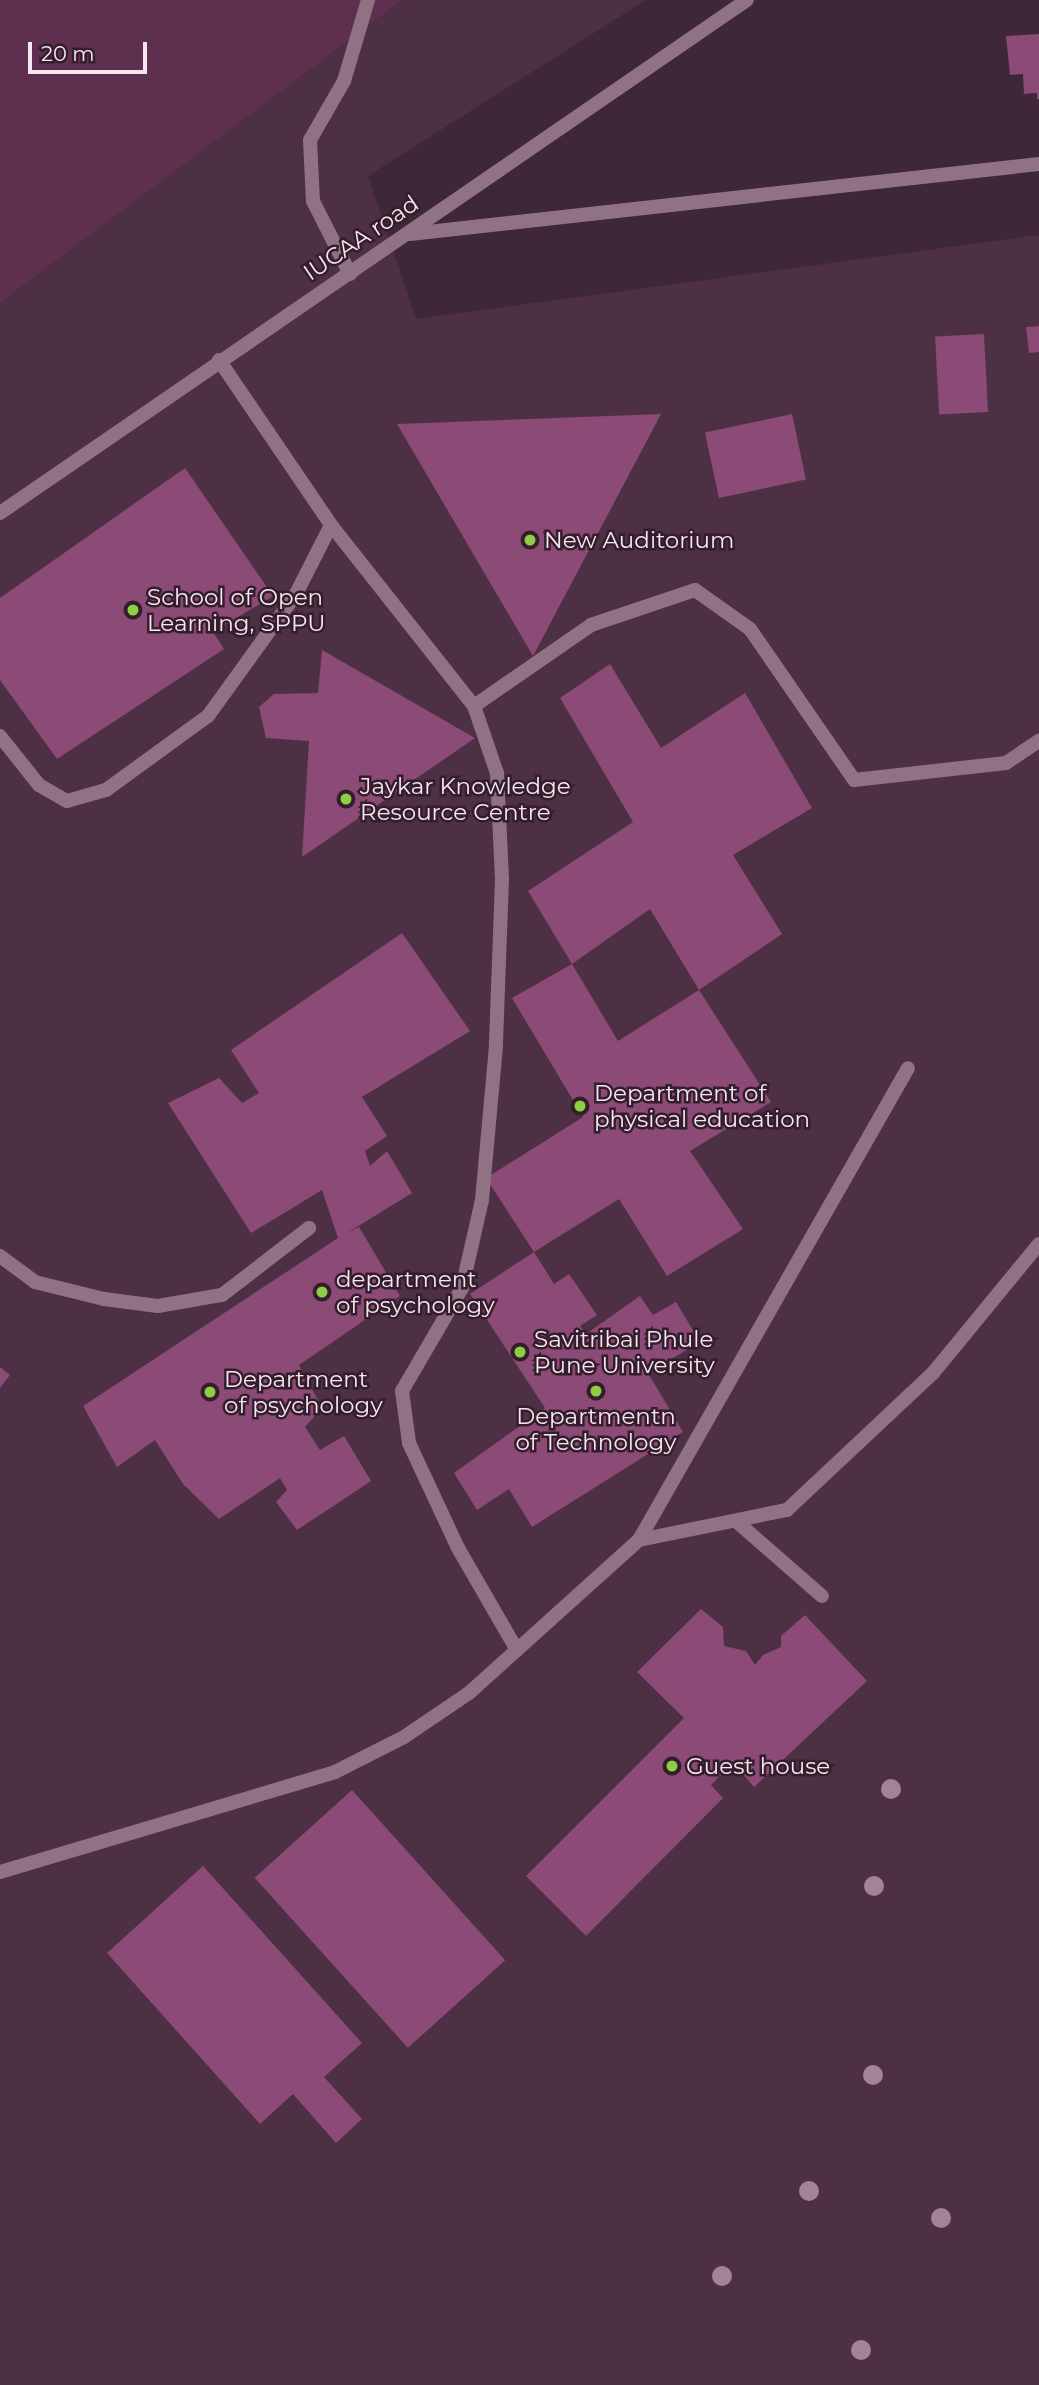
<!DOCTYPE html>
<style>
body{margin:0}
#map{position:relative;width:1039px;height:2385px;overflow:hidden;background:#3e2736;font-family:Montserrat,sans-serif}
div>[style]{position:absolute}
.built>*{inset:0;background:#4d3043}
.green>*{inset:0;background:#5e2f4e}
.building>*{inset:0;background:#8c4a76;transform-origin:0 0}
.lane>*{height:14px;margin:-7px;padding:0 7px;transform-origin:7px;border-radius:7px;background:#917285}
.trees>*{width:20px;height:20px;margin:-10px;border-radius:50%;background:#a48397}
.dots>*{width:19px;height:19px;translate:-50% -50%;box-sizing:border-box;border:4px solid #341d2c;border-radius:50%}
span{translate:-50% -50%;white-space:nowrap;text-align:center;line-height:1.15;-webkit-text-stroke:5px #341d2c;paint-order:stroke}
.street-label{font-size:23px;color:#f6e6ef}
.poi-label{font-size:23px;color:#f6e6ef}
.left{translate:0 -50%;text-align:left}
.scale{position:absolute;left:28px;top:42px;width:119px;height:32px;box-sizing:border-box;border:4px solid #f6e6ef;border-top:0;padding-left:9px;font-size:21px;line-height:24px;white-space:nowrap;color:#f6e6ef;-webkit-text-stroke:5px #341d2c;paint-order:stroke}
</style>
<div id="map">
<div class="built">
<div style="clip-path:polygon(0 0,646px 0,368px 176px,416px 319px,1039px 235px,1039px 2385px,0 2385px)"></div>
</div>
<div class="green">
<div style="clip-path:polygon(0 0,402px 0,0 303px)"></div>
</div>
<div class="building">
<div style="clip-path:polygon(1039px 34px,1039px 99px,1037px 99px,1037px 93px,1024px 94px,1023px 74px,1010px 75px,1006px 36px)"></div>
<div style="clip-path:polygon(1039px 326px,1039px 352px,1029px 353px,1026px 327px)"></div>
<div style="left:984px;top:334px;width:78px;height:49px;rotate:87deg"></div>
<div style="clip-path:polygon(661px 414px,533px 656px,397px 424px)"></div>
<div style="left:792px;top:414px;width:67px;height:89px;rotate:78deg"></div>
<div style="clip-path:polygon(185px 468px,273px 596px,213px 632px,224px 649px,57px 759px,0 680px,0 598px)"></div>
<div style="clip-path:polygon(322px 650px,475px 738px,302px 857px,309px 741px,266px 738px,259px 707px,274px 694px,318px 693px)"></div>
<div style="clip-path:polygon(610px 664px,661px 748px,745px 693px,812px 808px,733px 855px,782px 934px,699px 990px,650px 909px,572px 964px,528px 891px,633px 822px,560px 698px)"></div>
<div style="clip-path:polygon(402px 933px,470px 1031px,362px 1097px,387px 1136px,365px 1151px,370px 1166px,387px 1151px,412px 1193px,347px 1233px,359px 1227px,400px 1296px,299px 1365px,322px 1408px,305px 1427px,320px 1450px,344px 1436px,371px 1481px,297px 1530px,276px 1502px,287px 1490px,280px 1478px,219px 1519px,183px 1484px,155px 1440px,117px 1467px,83px 1406px,338px 1238px,322px 1190px,251px 1233px,168px 1103px,219px 1078px,242px 1103px,259px 1093px,231px 1050px)"></div>
<div style="clip-path:polygon(572px 964px,618px 1041px,699px 990px,771px 1102px,690px 1151px,743px 1229px,667px 1276px,619px 1199px,534px 1252px,486px 1178px,583px 1117px,512px 998px)"></div>
<div style="clip-path:polygon(534px 1252px,554px 1284px,569px 1274px,597px 1315px,580px 1326px,586px 1334px,640px 1296px,653px 1315px,676px 1302px,700px 1342px,648px 1373px,683px 1432px,532px 1527px,509px 1489px,477px 1510px,454px 1473px,545px 1408px,470px 1294px)"></div>
<div style="clip-path:polygon(0 1367px,10px 1375px,0 1388px)"></div>
<div style="clip-path:polygon(701px 1609px,723px 1627px,724px 1646px,746px 1651px,755px 1665px,763px 1655px,781px 1647px,781px 1636px,805px 1615px,867px 1681px,754px 1787px,733px 1762px,711px 1785px,723px 1798px,586px 1936px,526px 1876px,684px 1718px,637px 1672px)"></div>
<div style="left:352px;top:1790px;width:229px;height:131px;rotate:48deg"></div>
<div style="clip-path:polygon(203px 1866px,362px 2043px,324px 2077px,362px 2119px,336px 2143px,293px 2094px,260px 2124px,107px 1953px)"></div>
</div>
<div class="lane">
<div style="left:410px;top:234px;width:633px;rotate:-6.35deg"></div>
<div style="left:350px;top:274px;width:82px;rotate:-116.9deg"></div>
<div style="left:313px;top:201px;width:61px;rotate:-92.8deg"></div>
<div style="left:310px;top:140px;width:68px;rotate:-60deg"></div>
<div style="left:344px;top:81px;width:84px;rotate:-73.5deg"></div>
<div style="left:219px;top:360px;width:199px;rotate:55.8deg"></div>
<div style="left:331px;top:525px;width:231px;rotate:51.7deg"></div>
<div style="left:474px;top:706px;width:71px;rotate:71.1deg"></div>
<div style="left:497px;top:773px;width:106px;rotate:87.3deg"></div>
<div style="left:502px;top:879px;width:167px;rotate:92.1deg"></div>
<div style="left:496px;top:1046px;width:155px;rotate:95.2deg"></div>
<div style="left:482px;top:1200px;width:90px;rotate:102.8deg"></div>
<div style="left:462px;top:1288px;width:119px;rotate:120.2deg"></div>
<div style="left:402px;top:1391px;width:52px;rotate:82.3deg"></div>
<div style="left:409px;top:1443px;width:116px;rotate:65deg"></div>
<div style="left:458px;top:1548px;width:118px;rotate:60deg"></div>
<div style="left:0;top:513px;width:906px;rotate:-34.48deg"></div>
<div style="left:474px;top:706px;width:142px;rotate:-34.7deg"></div>
<div style="left:591px;top:625px;width:110px;rotate:-18.6deg"></div>
<div style="left:695px;top:590px;width:67px;rotate:35.3deg"></div>
<div style="left:750px;top:629px;width:183px;rotate:55.4deg"></div>
<div style="left:854px;top:780px;width:153px;rotate:-6.4deg"></div>
<div style="left:1006px;top:763px;width:40px;rotate:-34deg"></div>
<div style="left:0;top:736px;width:63px;rotate:51.5deg"></div>
<div style="left:39px;top:785px;width:32px;rotate:30deg"></div>
<div style="left:67px;top:801px;width:41px;rotate:-15.8deg"></div>
<div style="left:106px;top:790px;width:126px;rotate:-36deg"></div>
<div style="left:208px;top:716px;width:150px;rotate:-54.2deg"></div>
<div style="left:296px;top:594px;width:77px;rotate:-63.1deg"></div>
<div style="left:0;top:1256px;width:44px;rotate:36.6deg"></div>
<div style="left:35px;top:1282px;width:71px;rotate:13.8deg"></div>
<div style="left:104px;top:1299px;width:54px;rotate:7.4deg"></div>
<div style="left:158px;top:1306px;width:65px;rotate:-9.8deg"></div>
<div style="left:222px;top:1295px;width:110px;rotate:-37.6deg"></div>
<div style="left:736px;top:1521px;width:114px;rotate:41.1deg"></div>
<div style="left:639px;top:1540px;width:151px;rotate:-11.5deg"></div>
<div style="left:787px;top:1510px;width:200px;rotate:-43.2deg"></div>
<div style="left:933px;top:1373px;width:167px;rotate:-50.6deg"></div>
<div style="left:0;top:1872px;width:350px;rotate:-16.6deg"></div>
<div style="left:335px;top:1772px;width:77px;rotate:-26.9deg"></div>
<div style="left:404px;top:1737px;width:78px;rotate:-34.1deg"></div>
<div style="left:469px;top:1693px;width:229px;rotate:-42deg"></div>
<div style="left:639px;top:1540px;width:543px;rotate:-60.32deg"></div>
</div>
<div class="trees">
<div style="left:891px;top:1789px"></div>
<div style="left:874px;top:1886px"></div>
<div style="left:873px;top:2075px"></div>
<div style="left:809px;top:2191px"></div>
<div style="left:941px;top:2218px"></div>
<div style="left:722px;top:2276px"></div>
<div style="left:861px;top:2350px"></div>
</div>
<div class="dots">
<div style="left:530px;top:540px;background:#8dce44"></div>
<div style="left:133px;top:610px;background:#8dce44"></div>
<div style="left:346px;top:799px;background:#8dce44"></div>
<div style="left:580px;top:1106px;background:#8dce44"></div>
<div style="left:322px;top:1292px;background:#8dce44"></div>
<div style="left:520px;top:1352px;background:#8dce44"></div>
<div style="left:596px;top:1391px;background:#8dce44"></div>
<div style="left:210px;top:1392px;background:#8dce44"></div>
<div style="left:672px;top:1766px;background:#8dce44"></div>
</div>
<div class="street-label">
<span style="left:361px;top:238px;rotate:-34deg">IUCAA road</span>
</div>
<div class="poi-label">
<span class="left" style="left:544px;top:540px">New Auditorium</span>
<span class="left" style="left:147px;top:610px">School of Open<br>Learning, SPPU</span>
<span class="left" style="left:360px;top:799px">Jaykar Knowledge<br>Resource Centre</span>
<span class="left" style="left:594px;top:1106px">Department of<br>physical education</span>
<span class="left" style="left:336px;top:1292px">department<br>of psychology</span>
<span class="left" style="left:534px;top:1352px">Savitribai Phule<br>Pune University</span>
<span class="left" style="left:224px;top:1392px">Department<br>of psychology</span>
<span style="left:596px;top:1429px">Departmentn<br>of Technology</span>
<span class="left" style="left:686px;top:1766px">Guest house</span>
</div>
<div class="scale">20 m</div>
</div>
